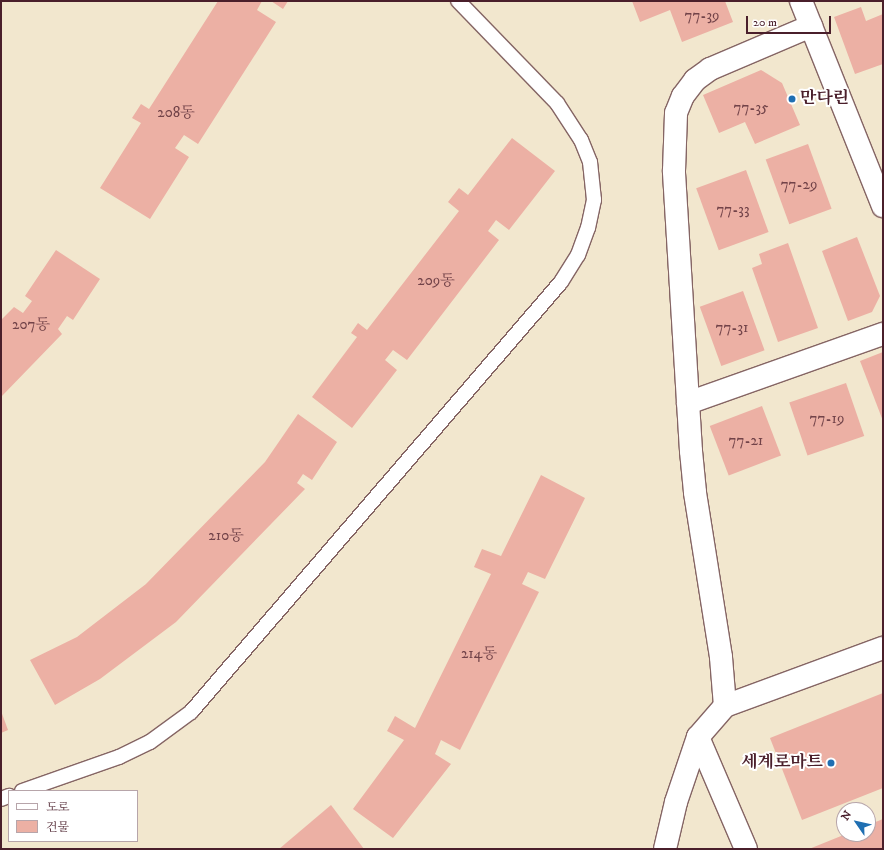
<!DOCTYPE html>
<meta charset="utf-8">
<style>
body{margin:0}
#map{position:relative;width:884px;height:850px;overflow:hidden;background:#f2e7ce;font-family:"IM FELL DW Pica","Noto Serif KR",serif}
div>[style]{position:absolute}
.building>*{inset:0;background:#ecb0a4;transform-origin:0 0}
.roads{filter:drop-shadow(1px 0 #856564) drop-shadow(-1px 0 #856564) drop-shadow(0 1px #856564) drop-shadow(0 -1px #856564)}
.service>*{height:14px;margin:-7px;padding:0 7px;transform-origin:7px;border-radius:7px;background:#fff}
.minor>*{height:22px;margin:-11px;padding:0 11px;transform-origin:11px;border-radius:11px;background:#fff}
.dots>*{width:11px;height:11px;translate:-50% -50%;box-sizing:border-box;border:2px solid #fff;border-radius:50%}
span{translate:-50% -50%;white-space:nowrap;text-align:center;line-height:1.15;-webkit-text-stroke:4px #fff;paint-order:stroke}
.number-label{font-size:15px;color:#724349}
.number-label span{-webkit-text-stroke-width:0}
.poi-label{font-size:17px;color:#4a1f2b;font-weight:700}
.left{translate:0 -50%;text-align:left}
.right{translate:-100% -50%;text-align:right}
.frame{position:absolute;inset:0;border:2px solid #4a1f2b;pointer-events:none}
.legend{position:absolute;left:8px;top:790px;width:130px;height:52px;box-sizing:border-box;background:#fff;border:1px solid #b7a5aa;margin:0;padding:5px 7px;list-style:none;font-size:12px;color:#4a1f2b}
.legend li{display:flex;align-items:center;gap:8px;height:20px}
.legend b{width:20px;border:1px solid #b7a5aa}
.north{position:absolute;left:836px;top:802px;width:40px;height:40px;box-sizing:border-box;background:#fff;border:1px solid #b7a5aa;border-radius:50%;rotate:304deg;font-size:11px;font-weight:700;line-height:16px;text-align:center;color:#4a1f2b}
.north::after{content:'';display:block;margin:auto;width:14px;height:18px;background:#1f6fb2;clip-path:polygon(50% 0,100% 100%,50% 72%,0 100%)}
.scale{position:absolute;left:746px;top:16px;width:85px;height:18px;box-sizing:border-box;border:2px solid #4a1f2b;border-top:0;padding-left:5px;font-size:12px;line-height:14px;white-space:nowrap;color:#4a1f2b;-webkit-text-stroke:3px #fff;paint-order:stroke}
</style>
<div id="map">
<div class="building">
<div style="clip-path:polygon(218px 1px,262px 1px,257px 10px,276px 22px,198px 144px,184px 135px,175px 148px,189px 157px,150px 219px,100px 188px,141px 123px,132px 118px,141px 104px,149px 109px)"></div>
<div style="clip-path:polygon(271px 1px,288px 1px,283px 9px)"></div>
<div style="clip-path:polygon(632px 1px,725px 1px,733px 22px,682px 42px,670px 10px,640px 22px)"></div>
<div style="clip-path:polygon(861px 7px,866px 21px,883px 14px,883px 64px,855px 74px,834px 17px)"></div>
<div style="clip-path:polygon(761px 70px,782px 83px,800px 125px,755px 144px,745px 122px,719px 133px,703px 95px)"></div>
<div style="clip-path:polygon(512px 138px,555px 171px,509px 230px,496px 220px,488px 231px,499px 240px,407px 360px,393px 350px,385px 360px,397px 370px,352px 428px,312px 397px,357px 337px,351px 333px,358px 323px,367px 330px,459px 211px,448px 202px,459px 188px,468px 195px)"></div>
<div style="left:808px;top:144px;width:69px;height:45px;rotate:70deg"></div>
<div style="left:746px;top:170px;width:66px;height:53px;rotate:70deg"></div>
<div style="clip-path:polygon(857px 237px,880px 296px,872px 312px,848px 321px,822px 251px)"></div>
<div style="clip-path:polygon(788px 243px,818px 328px,778px 342px,752px 268px,762px 264px,759px 254px)"></div>
<div style="clip-path:polygon(56px 250px,100px 279px,73px 320px,67px 316px,58px 329px,62px 334px,1px 397px,1px 320px,14px 307px,23px 313px,32px 301px,25px 296px)"></div>
<div style="left:743px;top:291px;width:63px;height:46px;rotate:70deg"></div>
<div style="clip-path:polygon(883px 352px,883px 421px,860px 361px)"></div>
<div style="left:846px;top:383px;width:56px;height:60px;rotate:71deg"></div>
<div style="left:762px;top:406px;width:53px;height:56px;rotate:69deg"></div>
<div style="clip-path:polygon(298px 414px,337px 442px,312px 480px,303px 474px,297px 483px,305px 489px,176px 622px,100px 679px,55px 705px,30px 660px,77px 637px,146px 584px,265px 462px)"></div>
<div style="clip-path:polygon(541px 475px,585px 498px,545px 579px,528px 572px,522px 584px,539px 592px,460px 750px,441px 740px,435px 754px,451px 764px,393px 838px,353px 809px,404px 740px,387px 731px,395px 716px,415px 728px,491px 574px,474px 567px,482px 549px,501px 556px)"></div>
<div style="clip-path:polygon(883px 693px,883px 788px,802px 820px,770px 738px)"></div>
<div style="clip-path:polygon(1px 711px,8px 730px,1px 733px)"></div>
<div style="clip-path:polygon(331px 805px,364px 849px,279px 849px)"></div>
<div style="clip-path:polygon(883px 819px,883px 849px,809px 849px,846px 834px,868px 834px,868px 825px)"></div>
</div>
<div class="roads">
<div class="service">
<div style="left:22px;top:791px;width:103px;rotate:-19.3deg"></div>
<div style="left:119px;top:757px;width:34px;rotate:-26deg"></div>
<div style="left:150px;top:742px;width:51px;rotate:-36.2deg"></div>
<div style="left:191px;top:712px;width:567px;rotate:-49.29deg"></div>
<div style="left:561px;top:282px;width:32px;rotate:-58deg"></div>
<div style="left:578px;top:255px;width:29px;rotate:-70deg"></div>
<div style="left:588px;top:228px;width:29px;rotate:-78deg"></div>
<div style="left:594px;top:200px;width:38px;rotate:-96deg"></div>
<div style="left:590px;top:162px;width:24px;rotate:-112deg"></div>
<div style="left:581px;top:140px;width:44px;rotate:-123deg"></div>
<div style="left:557px;top:103px;width:142px;rotate:-134.1deg"></div>
<div style="left:1px;top:799px;width:9px;rotate:-21deg"></div>
</div>
<div class="minor">
<div style="left:801px;top:1px;width:221px;rotate:68.2deg"></div>
<div style="left:688px;top:403px;width:207px;rotate:-19.5deg"></div>
<div style="left:725px;top:706px;width:49px;rotate:-94.7deg"></div>
<div style="left:721px;top:657px;width:167px;rotate:-99deg"></div>
<div style="left:695px;top:492px;width:41px;rotate:-95.6deg"></div>
<div style="left:691px;top:451px;width:281px;rotate:-93.5deg"></div>
<div style="left:674px;top:171px;width:58px;rotate:-88deg"></div>
<div style="left:676px;top:113px;width:18px;rotate:-68deg"></div>
<div style="left:683px;top:96px;width:20px;rotate:-53deg"></div>
<div style="left:695px;top:80px;width:19px;rotate:-36deg"></div>
<div style="left:710px;top:69px;width:110px;rotate:-23.1deg"></div>
<div style="left:698px;top:737px;width:122px;rotate:66.8deg"></div>
<div style="left:665px;top:849px;width:48px;rotate:-76.8deg"></div>
<div style="left:676px;top:802px;width:69px;rotate:-71.3deg"></div>
<div style="left:698px;top:737px;width:41px;rotate:-48.9deg"></div>
<div style="left:725px;top:706px;width:168px;rotate:-20.2deg"></div>
</div>
</div>
<div class="dots">
<div style="left:792px;top:99px;background:#1f6fb2"></div>
<div style="left:831px;top:763px;background:#1f6fb2"></div>
</div>
<div class="number-label">
<span style="left:702px;top:16px">77-39</span>
<span style="left:751px;top:108px">77-35</span>
<span style="left:176px;top:113px">208동</span>
<span style="left:799px;top:185px">77-29</span>
<span style="left:733px;top:210px">77-33</span>
<span style="left:436px;top:281px">209동</span>
<span style="left:31px;top:325px">207동</span>
<span style="left:732px;top:328px">77-31</span>
<span style="left:827px;top:419px">77-19</span>
<span style="left:746px;top:441px">77-21</span>
<span style="left:226px;top:536px">210동</span>
<span style="left:479px;top:654px">214동</span>
</div>
<div class="poi-label">
<span class="left" style="left:800px;top:99px">만다린</span>
<span class="right" style="left:823px;top:763px">세계로마트</span>
</div>
<div class="frame"></div>
<ul class="legend">
<li><b style="height:5px;background:#fff"></b>도로</li>
<li><b style="height:11px;background:#ecb0a4"></b>건물</li>
</ul>
<div class="north">N</div>
<div class="scale">20 m</div>
</div>
